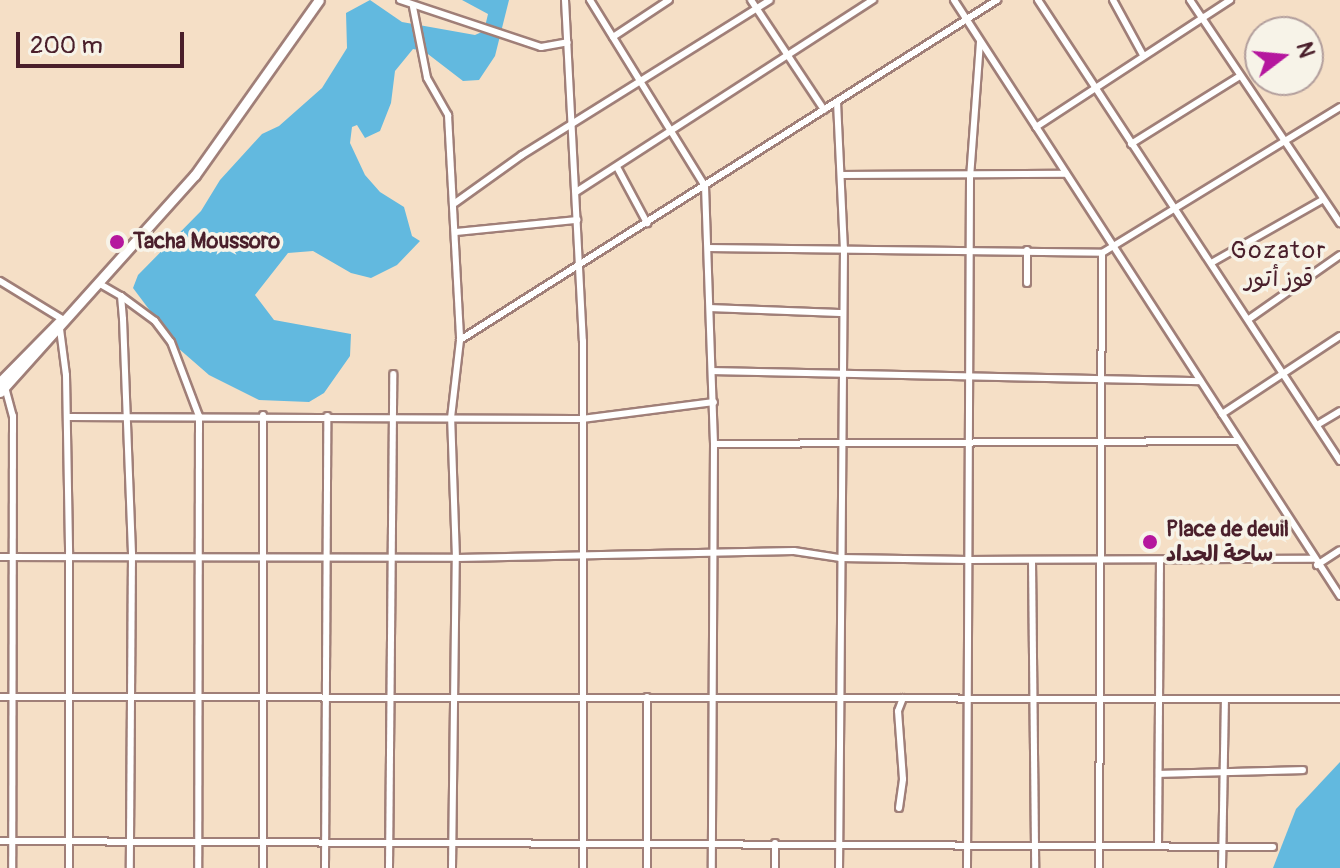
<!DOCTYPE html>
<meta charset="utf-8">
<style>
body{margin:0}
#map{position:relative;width:1340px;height:868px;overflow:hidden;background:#f5dfc6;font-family:Pangolin,"Playpen Sans Arabic",sans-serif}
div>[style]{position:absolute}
.water>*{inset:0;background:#62b9df}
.roads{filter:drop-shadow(2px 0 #a07f78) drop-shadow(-2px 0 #a07f78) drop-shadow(0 2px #a07f78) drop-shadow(0 -2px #a07f78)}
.minor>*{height:6px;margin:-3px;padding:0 3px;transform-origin:3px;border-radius:3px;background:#fff}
.highway>*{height:9px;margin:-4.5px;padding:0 4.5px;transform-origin:4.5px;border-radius:4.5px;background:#fff}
.dots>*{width:22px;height:22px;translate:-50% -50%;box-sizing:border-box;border:4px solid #f7f3e8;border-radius:50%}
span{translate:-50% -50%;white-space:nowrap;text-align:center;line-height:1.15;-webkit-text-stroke:7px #f7f3e8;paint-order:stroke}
.poi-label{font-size:22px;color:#4a1f2b;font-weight:700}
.left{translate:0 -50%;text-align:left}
.neighbourhood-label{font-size:24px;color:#4a1f2b;letter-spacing:2px}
.north{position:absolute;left:1244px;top:16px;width:80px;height:80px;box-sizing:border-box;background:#f7f3e8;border:2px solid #b29e9c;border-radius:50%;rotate:74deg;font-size:22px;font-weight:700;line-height:32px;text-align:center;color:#4a1f2b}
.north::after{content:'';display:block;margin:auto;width:28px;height:36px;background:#b5179e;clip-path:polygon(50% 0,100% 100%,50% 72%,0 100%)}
.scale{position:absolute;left:16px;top:32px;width:168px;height:36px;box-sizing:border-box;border:4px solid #4a1f2b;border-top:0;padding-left:10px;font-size:24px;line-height:28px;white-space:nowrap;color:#4a1f2b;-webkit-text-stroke:6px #f7f3e8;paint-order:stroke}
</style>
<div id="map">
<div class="water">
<div style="clip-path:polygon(370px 0,402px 22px,475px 35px,484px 31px,488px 14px,462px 0,509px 0,495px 56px,479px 80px,463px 81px,424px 51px,413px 49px,395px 71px,391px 103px,380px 131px,365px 138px,357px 125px,352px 127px,350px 143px,365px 175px,380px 192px,404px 207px,412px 236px,420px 241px,397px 265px,371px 278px,351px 273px,313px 251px,288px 253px,255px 295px,274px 320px,351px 334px,350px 356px,324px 393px,309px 402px,259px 400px,209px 375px,178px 348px,133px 288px,138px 275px,201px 211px,220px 180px,262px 134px,279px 126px,322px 88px,347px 48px,346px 13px)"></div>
<div style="clip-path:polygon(1340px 762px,1340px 868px,1273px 868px,1296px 809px)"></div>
</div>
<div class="roads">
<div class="minor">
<div style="left:400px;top:0;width:149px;rotate:18.4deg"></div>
<div style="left:541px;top:47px;width:27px;rotate:-10deg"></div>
<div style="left:565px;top:0;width:341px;rotate:87deg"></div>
<div style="left:583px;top:341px;width:527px;rotate:90deg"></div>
<div style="left:590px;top:0;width:219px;rotate:58.3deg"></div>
<div style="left:705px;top:186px;width:258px;rotate:88deg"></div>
<div style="left:714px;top:444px;width:424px;rotate:90.3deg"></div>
<div style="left:751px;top:0;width:132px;rotate:56.4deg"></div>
<div style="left:954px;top:0;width:710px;rotate:57.07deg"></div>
<div style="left:1038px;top:0;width:551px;rotate:56.77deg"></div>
<div style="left:1113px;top:0;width:63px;rotate:61.4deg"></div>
<div style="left:1190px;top:0;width:269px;rotate:56.1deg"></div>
<div style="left:413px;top:7px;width:72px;rotate:78.8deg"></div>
<div style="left:427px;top:78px;width:43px;rotate:60.4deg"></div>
<div style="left:448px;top:115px;width:225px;rotate:86.9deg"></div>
<div style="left:613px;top:37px;width:67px;rotate:-33.5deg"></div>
<div style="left:837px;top:102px;width:146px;rotate:87.3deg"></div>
<div style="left:844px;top:248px;width:620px;rotate:90.46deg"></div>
<div style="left:1036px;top:127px;width:232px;rotate:-33.2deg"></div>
<div style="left:1131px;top:144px;width:128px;rotate:-32deg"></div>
<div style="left:617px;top:167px;width:64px;rotate:61.8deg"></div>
<div style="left:843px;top:175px;width:223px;rotate:-0.3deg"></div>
<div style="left:576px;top:192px;width:354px;rotate:-32.9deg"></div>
<div style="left:455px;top:203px;width:82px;rotate:-35.6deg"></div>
<div style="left:522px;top:155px;width:292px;rotate:-32deg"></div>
<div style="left:456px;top:232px;width:122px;rotate:-5.7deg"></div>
<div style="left:710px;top:248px;width:392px;rotate:0.7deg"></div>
<div style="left:1102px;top:253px;width:279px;rotate:-31.5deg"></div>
<div style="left:1027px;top:250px;width:33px;rotate:90deg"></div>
<div style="left:1213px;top:262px;width:125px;rotate:-29.6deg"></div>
<div style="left:0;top:281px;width:73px;rotate:31.5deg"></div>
<div style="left:100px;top:284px;width:24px;rotate:30deg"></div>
<div style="left:121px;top:296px;width:23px;rotate:85deg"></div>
<div style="left:123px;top:319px;width:235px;rotate:87.8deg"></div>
<div style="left:132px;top:554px;width:314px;rotate:90.4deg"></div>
<div style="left:121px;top:296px;width:42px;rotate:36.3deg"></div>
<div style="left:155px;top:321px;width:26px;rotate:53deg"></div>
<div style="left:171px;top:342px;width:79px;rotate:69.3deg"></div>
<div style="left:199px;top:416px;width:452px;rotate:90.1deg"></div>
<div style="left:712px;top:308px;width:131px;rotate:2.2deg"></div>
<div style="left:1249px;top:319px;width:111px;rotate:-35.1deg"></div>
<div style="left:60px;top:329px;width:46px;rotate:82.6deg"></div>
<div style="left:66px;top:375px;width:179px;rotate:89deg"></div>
<div style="left:69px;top:554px;width:314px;rotate:90deg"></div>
<div style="left:713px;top:371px;width:487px;rotate:1.2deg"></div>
<div style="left:5px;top:387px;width:30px;rotate:75deg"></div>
<div style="left:13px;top:416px;width:452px;rotate:90.1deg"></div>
<div style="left:1222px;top:414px;width:141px;rotate:-33.5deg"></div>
<div style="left:263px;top:415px;width:453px;rotate:90deg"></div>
<div style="left:67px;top:417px;width:515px;rotate:0.22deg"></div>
<div style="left:582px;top:419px;width:133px;rotate:-7.3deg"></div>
<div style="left:1317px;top:425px;width:27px;rotate:-31deg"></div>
<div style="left:714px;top:444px;width:524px;rotate:-0.33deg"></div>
<div style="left:0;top:557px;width:456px;rotate:0.1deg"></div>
<div style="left:456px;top:558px;width:338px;rotate:-1.2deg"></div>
<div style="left:794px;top:551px;width:47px;rotate:8.7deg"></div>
<div style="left:840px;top:558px;width:128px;rotate:0.9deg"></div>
<div style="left:968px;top:560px;width:345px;rotate:-0.2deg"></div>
<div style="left:1032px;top:561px;width:307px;rotate:89.4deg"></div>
<div style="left:1317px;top:565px;width:27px;rotate:-33deg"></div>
<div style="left:0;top:697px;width:1340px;rotate:0.09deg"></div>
<div style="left:647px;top:697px;width:171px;rotate:90deg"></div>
<div style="left:1159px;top:774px;width:144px;rotate:-1.6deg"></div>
<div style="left:899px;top:808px;width:29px;rotate:-82deg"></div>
<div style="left:903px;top:779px;width:68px;rotate:-94.2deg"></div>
<div style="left:898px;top:711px;width:14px;rotate:-69deg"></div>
<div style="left:0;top:841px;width:1273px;rotate:0.27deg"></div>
<div style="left:1158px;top:846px;width:286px;rotate:-89.6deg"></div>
<div style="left:325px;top:868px;width:452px;rotate:-89.7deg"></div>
<div style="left:389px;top:868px;width:494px;rotate:-89.5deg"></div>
<div style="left:452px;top:868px;width:310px;rotate:-89.3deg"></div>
<div style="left:456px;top:558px;width:140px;rotate:-92deg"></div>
<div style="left:451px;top:418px;width:79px;rotate:-83.4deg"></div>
<div style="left:460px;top:340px;width:636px;rotate:-32.34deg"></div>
<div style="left:775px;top:868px;width:25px;rotate:-90deg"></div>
<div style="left:967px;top:868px;width:690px;rotate:-89.75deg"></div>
<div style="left:970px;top:178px;width:137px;rotate:-85.8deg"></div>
<div style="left:1099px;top:868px;width:615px;rotate:-89.72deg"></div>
<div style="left:1222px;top:868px;width:169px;rotate:-89deg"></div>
</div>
<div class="highway">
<div style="left:0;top:382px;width:84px;rotate:-45.5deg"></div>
<div style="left:0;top:392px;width:292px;rotate:-48.1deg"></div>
<div style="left:195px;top:175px;width:214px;rotate:-54.7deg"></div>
</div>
</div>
<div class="dots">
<div style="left:117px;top:242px;background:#b5179e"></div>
<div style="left:1150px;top:542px;background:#b5179e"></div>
</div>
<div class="poi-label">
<span class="left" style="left:133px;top:242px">Tacha Moussoro</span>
<span class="left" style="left:1166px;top:542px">Place de deuil<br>ساحة الحداد</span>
</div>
<div class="neighbourhood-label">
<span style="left:1279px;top:265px">Gozator<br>قوز أتور</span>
</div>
<div class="north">N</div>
<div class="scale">200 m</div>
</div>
